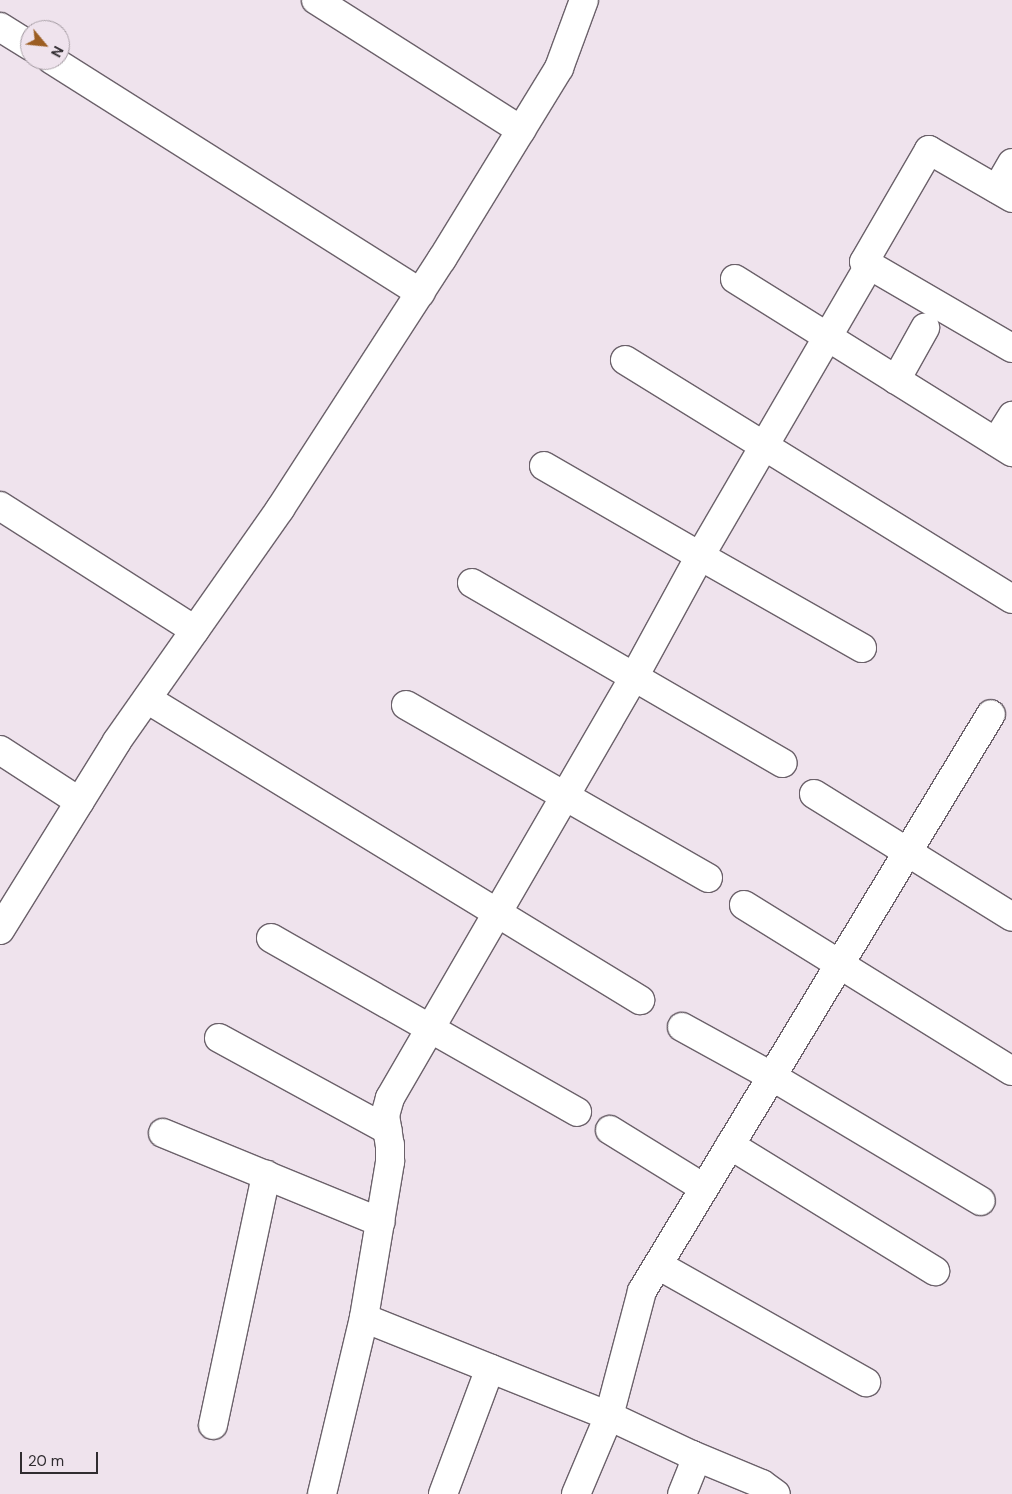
<!DOCTYPE html>
<style>
body{margin:0}
#map{position:relative;width:1012px;height:1494px;overflow:hidden;background:#efe3ed;font-family:"DM Sans",sans-serif}
div>[style]{position:absolute}
.roads{filter:drop-shadow(1px 0 #6b616a) drop-shadow(-1px 0 #6b616a) drop-shadow(0 1px #6b616a) drop-shadow(0 -1px #6b616a)}
.minor>*{height:28px;margin:-14px;padding:0 14px;transform-origin:14px;border-radius:14px;background:#fff}
span{translate:-50% -50%;white-space:nowrap;text-align:center;line-height:1.15;-webkit-text-stroke:5px #efe3ed;paint-order:stroke}
.north{position:absolute;left:20px;top:20px;width:50px;height:50px;box-sizing:border-box;background:#efe3ed;border:1px solid #a39aa1;border-radius:50%;rotate:118deg;font-size:14px;font-weight:700;line-height:20px;text-align:center;color:#302c30}
.north::after{content:'';display:block;margin:auto;width:18px;height:22px;background:#9c5e23;clip-path:polygon(50% 0,100% 100%,50% 72%,0 100%)}
.scale{position:absolute;left:20px;top:1452px;width:78px;height:22px;box-sizing:border-box;border:2px solid #302c30;border-top:0;padding-left:6px;font-size:15px;line-height:18px;white-space:nowrap;color:#302c30;-webkit-text-stroke:4px #efe3ed;paint-order:stroke}
</style>
<div id="map">
<div class="roads">
<div class="minor">
<div style="left:316px;top:0;width:243px;rotate:32.4deg"></div>
<div style="left:0;top:27px;width:36px;rotate:32deg"></div>
<div style="left:52px;top:60px;width:436px;rotate:32.3deg"></div>
<div style="left:997px;top:189px;width:30px;rotate:-60deg"></div>
<div style="left:1012px;top:198px;width:96px;rotate:-150deg"></div>
<div style="left:929px;top:150px;width:129px;rotate:120.1deg"></div>
<div style="left:864px;top:262px;width:171px;rotate:30.2deg"></div>
<div style="left:735px;top:279px;width:327px;rotate:32deg"></div>
<div style="left:625px;top:360px;width:455px;rotate:31.7deg"></div>
<div style="left:896px;top:380px;width:60px;rotate:-60.9deg"></div>
<div style="left:996px;top:442px;width:31px;rotate:-58deg"></div>
<div style="left:544px;top:466px;width:180px;rotate:30deg"></div>
<div style="left:700px;top:556px;width:138px;rotate:118.6deg"></div>
<div style="left:634px;top:677px;width:487px;rotate:120.1deg"></div>
<div style="left:390px;top:1098px;width:18px;rotate:106deg"></div>
<div style="left:385px;top:1115px;width:30px;rotate:81deg"></div>
<div style="left:390px;top:1145px;width:17px;rotate:90deg"></div>
<div style="left:390px;top:1162px;width:158px;rotate:99.5deg"></div>
<div style="left:364px;top:1318px;width:264px;rotate:21.8deg"></div>
<div style="left:609px;top:1416px;width:92px;rotate:25.2deg"></div>
<div style="left:692px;top:1455px;width:12px;rotate:85deg"></div>
<div style="left:693px;top:1467px;width:29px;rotate:112deg"></div>
<div style="left:0;top:506px;width:231px;rotate:32.5deg"></div>
<div style="left:472px;top:583px;width:359px;rotate:30.1deg"></div>
<div style="left:862px;top:648px;width:186px;rotate:-150.4deg"></div>
<div style="left:700px;top:556px;width:336px;rotate:-59.8deg"></div>
<div style="left:147px;top:699px;width:578px;rotate:31.41deg"></div>
<div style="left:406px;top:705px;width:348px;rotate:29.8deg"></div>
<div style="left:0;top:750px;width:95px;rotate:33deg"></div>
<div style="left:814px;top:794px;width:233px;rotate:31.8deg"></div>
<div style="left:744px;top:905px;width:315px;rotate:31.8deg"></div>
<div style="left:0;top:930px;width:222px;rotate:-58.2deg"></div>
<div style="left:117px;top:741px;width:284px;rotate:-54.9deg"></div>
<div style="left:280px;top:509px;width:298px;rotate:-57.1deg"></div>
<div style="left:442px;top:259px;width:224px;rotate:-58.5deg"></div>
<div style="left:559px;top:68px;width:72px;rotate:-69.8deg"></div>
<div style="left:271px;top:938px;width:352px;rotate:29.6deg"></div>
<div style="left:682px;top:1027px;width:102px;rotate:28.8deg"></div>
<div style="left:771px;top:1076px;width:244px;rotate:30.8deg"></div>
<div style="left:219px;top:1038px;width:192px;rotate:28.6deg"></div>
<div style="left:610px;top:1130px;width:110px;rotate:31.7deg"></div>
<div style="left:163px;top:1133px;width:235px;rotate:22.3deg"></div>
<div style="left:730px;top:1145px;width:241px;rotate:31.6deg"></div>
<div style="left:658px;top:1265px;width:239px;rotate:29.4deg"></div>
<div style="left:213px;top:1425px;width:256px;rotate:-78deg"></div>
<div style="left:692px;top:1455px;width:76px;rotate:22.5deg"></div>
<div style="left:762px;top:1484px;width:17px;rotate:36deg"></div>
<div style="left:322px;top:1494px;width:181px;rotate:-76.6deg"></div>
<div style="left:443px;top:1494px;width:134px;rotate:-69.5deg"></div>
<div style="left:576px;top:1494px;width:85px;rotate:-67.1deg"></div>
<div style="left:609px;top:1416px;width:129px;rotate:-75.2deg"></div>
<div style="left:642px;top:1291px;width:674px;rotate:-58.83deg"></div>
</div>
</div>
<div class="north">N</div>
<div class="scale">20 m</div>
</div>
